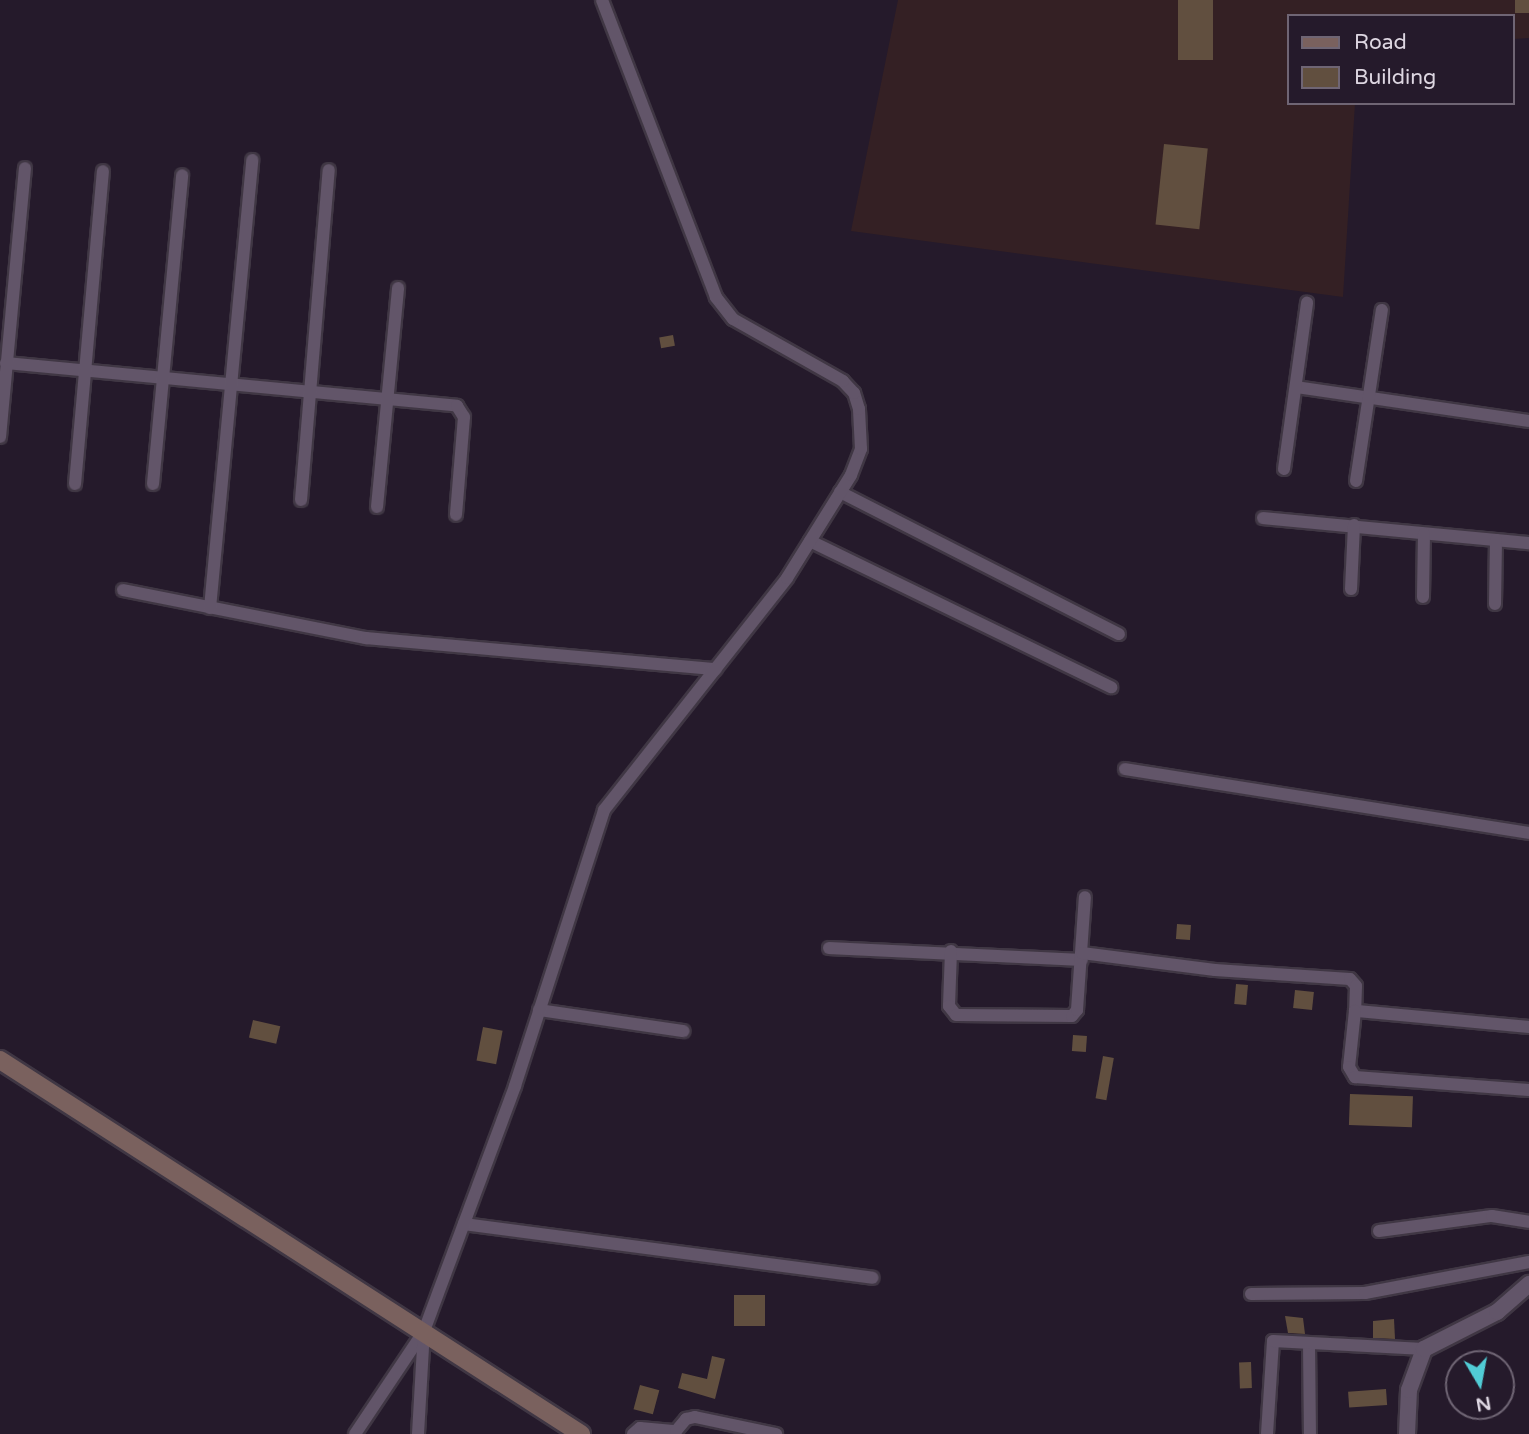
<!DOCTYPE html>
<style>
body{margin:0}
#map{position:relative;width:1529px;height:1434px;overflow:hidden;background:#251a2b;font-family:"Varela Round",sans-serif}
div>[style]{position:absolute}
.education>*{inset:0;background:#342024}
.building>*{inset:0;background:#614f3f;transform-origin:0 0}
.roads{filter:drop-shadow(2px 0 #403744) drop-shadow(-2px 0 #403744) drop-shadow(0 2px #403744) drop-shadow(0 -2px #403744)}
.minor>*{height:12px;margin:-6px;padding:0 6px;transform-origin:6px;border-radius:6px;background:#625569}
.tertiary>*{height:16px;margin:-8px;padding:0 8px;transform-origin:8px;border-radius:8px;background:#625569}
.secondary>*{height:18px;margin:-9px;padding:0 9px;transform-origin:9px;border-radius:9px;background:#7a615e}
span{translate:-50% -50%;white-space:nowrap;text-align:center;line-height:1.15;-webkit-text-stroke:7px #251a2b;paint-order:stroke}
.legend{position:absolute;left:1287px;top:14px;width:228px;height:91px;box-sizing:border-box;background:#251a2b;border:2px solid #6f6574;margin:0;padding:9px 12px;list-style:none;font-size:21px;color:#ddd6e1}
.legend li{display:flex;align-items:center;gap:14px;height:35px}
.legend b{width:35px;border:2px solid #6f6574}
.north{position:absolute;left:1445px;top:1350px;width:70px;height:70px;box-sizing:border-box;background:#251a2b;border:2px solid #6f6574;border-radius:50%;rotate:170deg;font-size:19px;font-weight:700;line-height:28px;text-align:center;color:#ddd6e1}
.north::after{content:'';display:block;margin:auto;width:24px;height:32px;background:#51ccd5;clip-path:polygon(50% 0,100% 100%,50% 72%,0 100%)}
</style>
<div id="map">
<div class="education">
<div style="clip-path:polygon(898px 0,1529px 0,1529px 38px,1513px 39px,1513px 16px,1289px 16px,1289px 103px,1355px 103px,1343px 297px,851px 231px)"></div>
</div>
<div class="building">
<div style="left:1178px;top:0;width:35px;height:60px"></div>
<div style="left:1515px;top:0;width:14px;height:13px"></div>
<div style="left:1164px;top:144px;width:44px;height:81px;rotate:6deg"></div>
<div style="left:673px;top:335px;width:11px;height:14px;rotate:80deg"></div>
<div style="left:1177px;top:924px;width:14px;height:15px;rotate:4deg"></div>
<div style="left:1236px;top:984px;width:12px;height:20px;rotate:5deg"></div>
<div style="left:1295px;top:990px;width:19px;height:18px;rotate:6deg"></div>
<div style="left:253px;top:1020px;width:28px;height:18px;rotate:13deg"></div>
<div style="left:483px;top:1027px;width:20px;height:34px;rotate:11deg"></div>
<div style="left:1073px;top:1035px;width:14px;height:16px;rotate:4deg"></div>
<div style="left:1103px;top:1056px;width:11px;height:43px;rotate:10deg"></div>
<div style="left:1350px;top:1094px;width:63px;height:31px;rotate:2deg"></div>
<div style="left:734px;top:1295px;width:31px;height:31px"></div>
<div style="clip-path:polygon(1285px 1316px,1303px 1318px,1305px 1334px,1288px 1333px)"></div>
<div style="clip-path:polygon(1394px 1319px,1395px 1339px,1373px 1338px,1373px 1321px)"></div>
<div style="clip-path:polygon(712px 1356px,725px 1359px,715px 1399px,678px 1388px,682px 1373px,707px 1379px)"></div>
<div style="left:1251px;top:1362px;width:26px;height:12px;rotate:88deg"></div>
<div style="left:640px;top:1385px;width:20px;height:25px;rotate:15deg"></div>
<div style="left:1386px;top:1389px;width:16px;height:38px;rotate:86deg"></div>
</div>
<div class="roads">
<div class="minor">
<div style="left:6px;top:363px;width:453px;rotate:5.4deg"></div>
<div style="left:457px;top:406px;width:13px;rotate:58deg"></div>
<div style="left:464px;top:417px;width:98px;rotate:94.7deg"></div>
<div style="left:1296px;top:387px;width:235px;rotate:8.3deg"></div>
<div style="left:0;top:437px;width:270px;rotate:-84.7deg"></div>
<div style="left:1284px;top:469px;width:168px;rotate:-82.1deg"></div>
<div style="left:1356px;top:481px;width:173px;rotate:-81.4deg"></div>
<div style="left:75px;top:484px;width:314px;rotate:-84.9deg"></div>
<div style="left:153px;top:484px;width:310px;rotate:-84.6deg"></div>
<div style="left:840px;top:492px;width:313px;rotate:27deg"></div>
<div style="left:301px;top:500px;width:331px;rotate:-85.2deg"></div>
<div style="left:377px;top:507px;width:220px;rotate:-84.5deg"></div>
<div style="left:1263px;top:518px;width:267px;rotate:5.4deg"></div>
<div style="left:810px;top:541px;width:335px;rotate:25.9deg"></div>
<div style="left:1351px;top:589px;width:64px;rotate:-87.3deg"></div>
<div style="left:123px;top:590px;width:248px;rotate:11.2deg"></div>
<div style="left:366px;top:638px;width:351px;rotate:5.1deg"></div>
<div style="left:1423px;top:597px;width:63px;rotate:-89.1deg"></div>
<div style="left:1495px;top:604px;width:64px;rotate:-89.1deg"></div>
<div style="left:210px;top:608px;width:450px;rotate:-84.6deg"></div>
<div style="left:1125px;top:769px;width:409px;rotate:9deg"></div>
<div style="left:829px;top:948px;width:253px;rotate:2.7deg"></div>
<div style="left:951px;top:951px;width:55px;rotate:92.1deg"></div>
<div style="left:949px;top:1006px;width:11px;rotate:52deg"></div>
<div style="left:956px;top:1015px;width:116px;rotate:0.5deg"></div>
<div style="left:1072px;top:1016px;width:8px;rotate:-50deg"></div>
<div style="left:1077px;top:1010px;width:113px;rotate:-86deg"></div>
<div style="left:1082px;top:953px;width:134px;rotate:7.3deg"></div>
<div style="left:1215px;top:970px;width:135px;rotate:3.8deg"></div>
<div style="left:1350px;top:979px;width:9px;rotate:49deg"></div>
<div style="left:1356px;top:986px;width:25px;rotate:92deg"></div>
<div style="left:539px;top:1010px;width:146px;rotate:8.3deg"></div>
<div style="left:1529px;top:1027px;width:175px;rotate:-174.7deg"></div>
<div style="left:1355px;top:1011px;width:56px;rotate:96.1deg"></div>
<div style="left:1349px;top:1067px;width:12px;rotate:59deg"></div>
<div style="left:1355px;top:1077px;width:174px;rotate:4.3deg"></div>
<div style="left:464px;top:1224px;width:412px;rotate:7.5deg"></div>
<div style="left:1379px;top:1231px;width:114px;rotate:-7.6deg"></div>
<div style="left:1492px;top:1216px;width:37px;rotate:9deg"></div>
<div style="left:1251px;top:1294px;width:114px;rotate:-0.5deg"></div>
<div style="left:1365px;top:1293px;width:167px;rotate:-10.7deg"></div>
<div style="left:1309px;top:1343px;width:91px;rotate:89.4deg"></div>
<div style="left:355px;top:1434px;width:124px;rotate:-56.2deg"></div>
<div style="left:424px;top:1331px;width:261px;rotate:-69.6deg"></div>
<div style="left:515px;top:1086px;width:290px;rotate:-72.1deg"></div>
<div style="left:604px;top:810px;width:295px;rotate:-51.7deg"></div>
<div style="left:787px;top:578px;width:121px;rotate:-58.1deg"></div>
<div style="left:851px;top:475px;width:28px;rotate:-69deg"></div>
<div style="left:861px;top:449px;width:40px;rotate:-92.9deg"></div>
<div style="left:859px;top:409px;width:17px;rotate:-107deg"></div>
<div style="left:854px;top:393px;width:16px;rotate:-133deg"></div>
<div style="left:843px;top:381px;width:126px;rotate:-150.6deg"></div>
<div style="left:733px;top:319px;width:28px;rotate:-128deg"></div>
<div style="left:716px;top:297px;width:318px;rotate:-111deg"></div>
<div style="left:418px;top:1434px;width:103px;rotate:-86.7deg"></div>
<div style="left:633px;top:1434px;width:9px;rotate:-41deg"></div>
<div style="left:640px;top:1428px;width:36px;rotate:5deg"></div>
<div style="left:676px;top:1431px;width:16px;rotate:-50deg"></div>
<div style="left:686px;top:1419px;width:9px;rotate:-13deg"></div>
<div style="left:695px;top:1417px;width:83px;rotate:11.9deg"></div>
<div style="left:1267px;top:1434px;width:93px;rotate:-86.3deg"></div>
<div style="left:1273px;top:1341px;width:151px;rotate:3deg"></div>
</div>
<div class="tertiary">
<div style="left:1407px;top:1434px;width:44px;rotate:-87.4deg"></div>
<div style="left:1409px;top:1390px;width:44px;rotate:-69.9deg"></div>
<div style="left:1424px;top:1349px;width:82px;rotate:-26.9deg"></div>
<div style="left:1497px;top:1312px;width:43px;rotate:-41.2deg"></div>
</div>
<div class="secondary">
<div style="left:0;top:1060px;width:691px;rotate:32.77deg"></div>
</div>
</div>
<ul class="legend">
<li><b style="height:9px;background:#7a615e"></b>Road</li>
<li><b style="height:19px;background:#614f3f"></b>Building</li>
</ul>
<div class="north">N</div>
</div>
